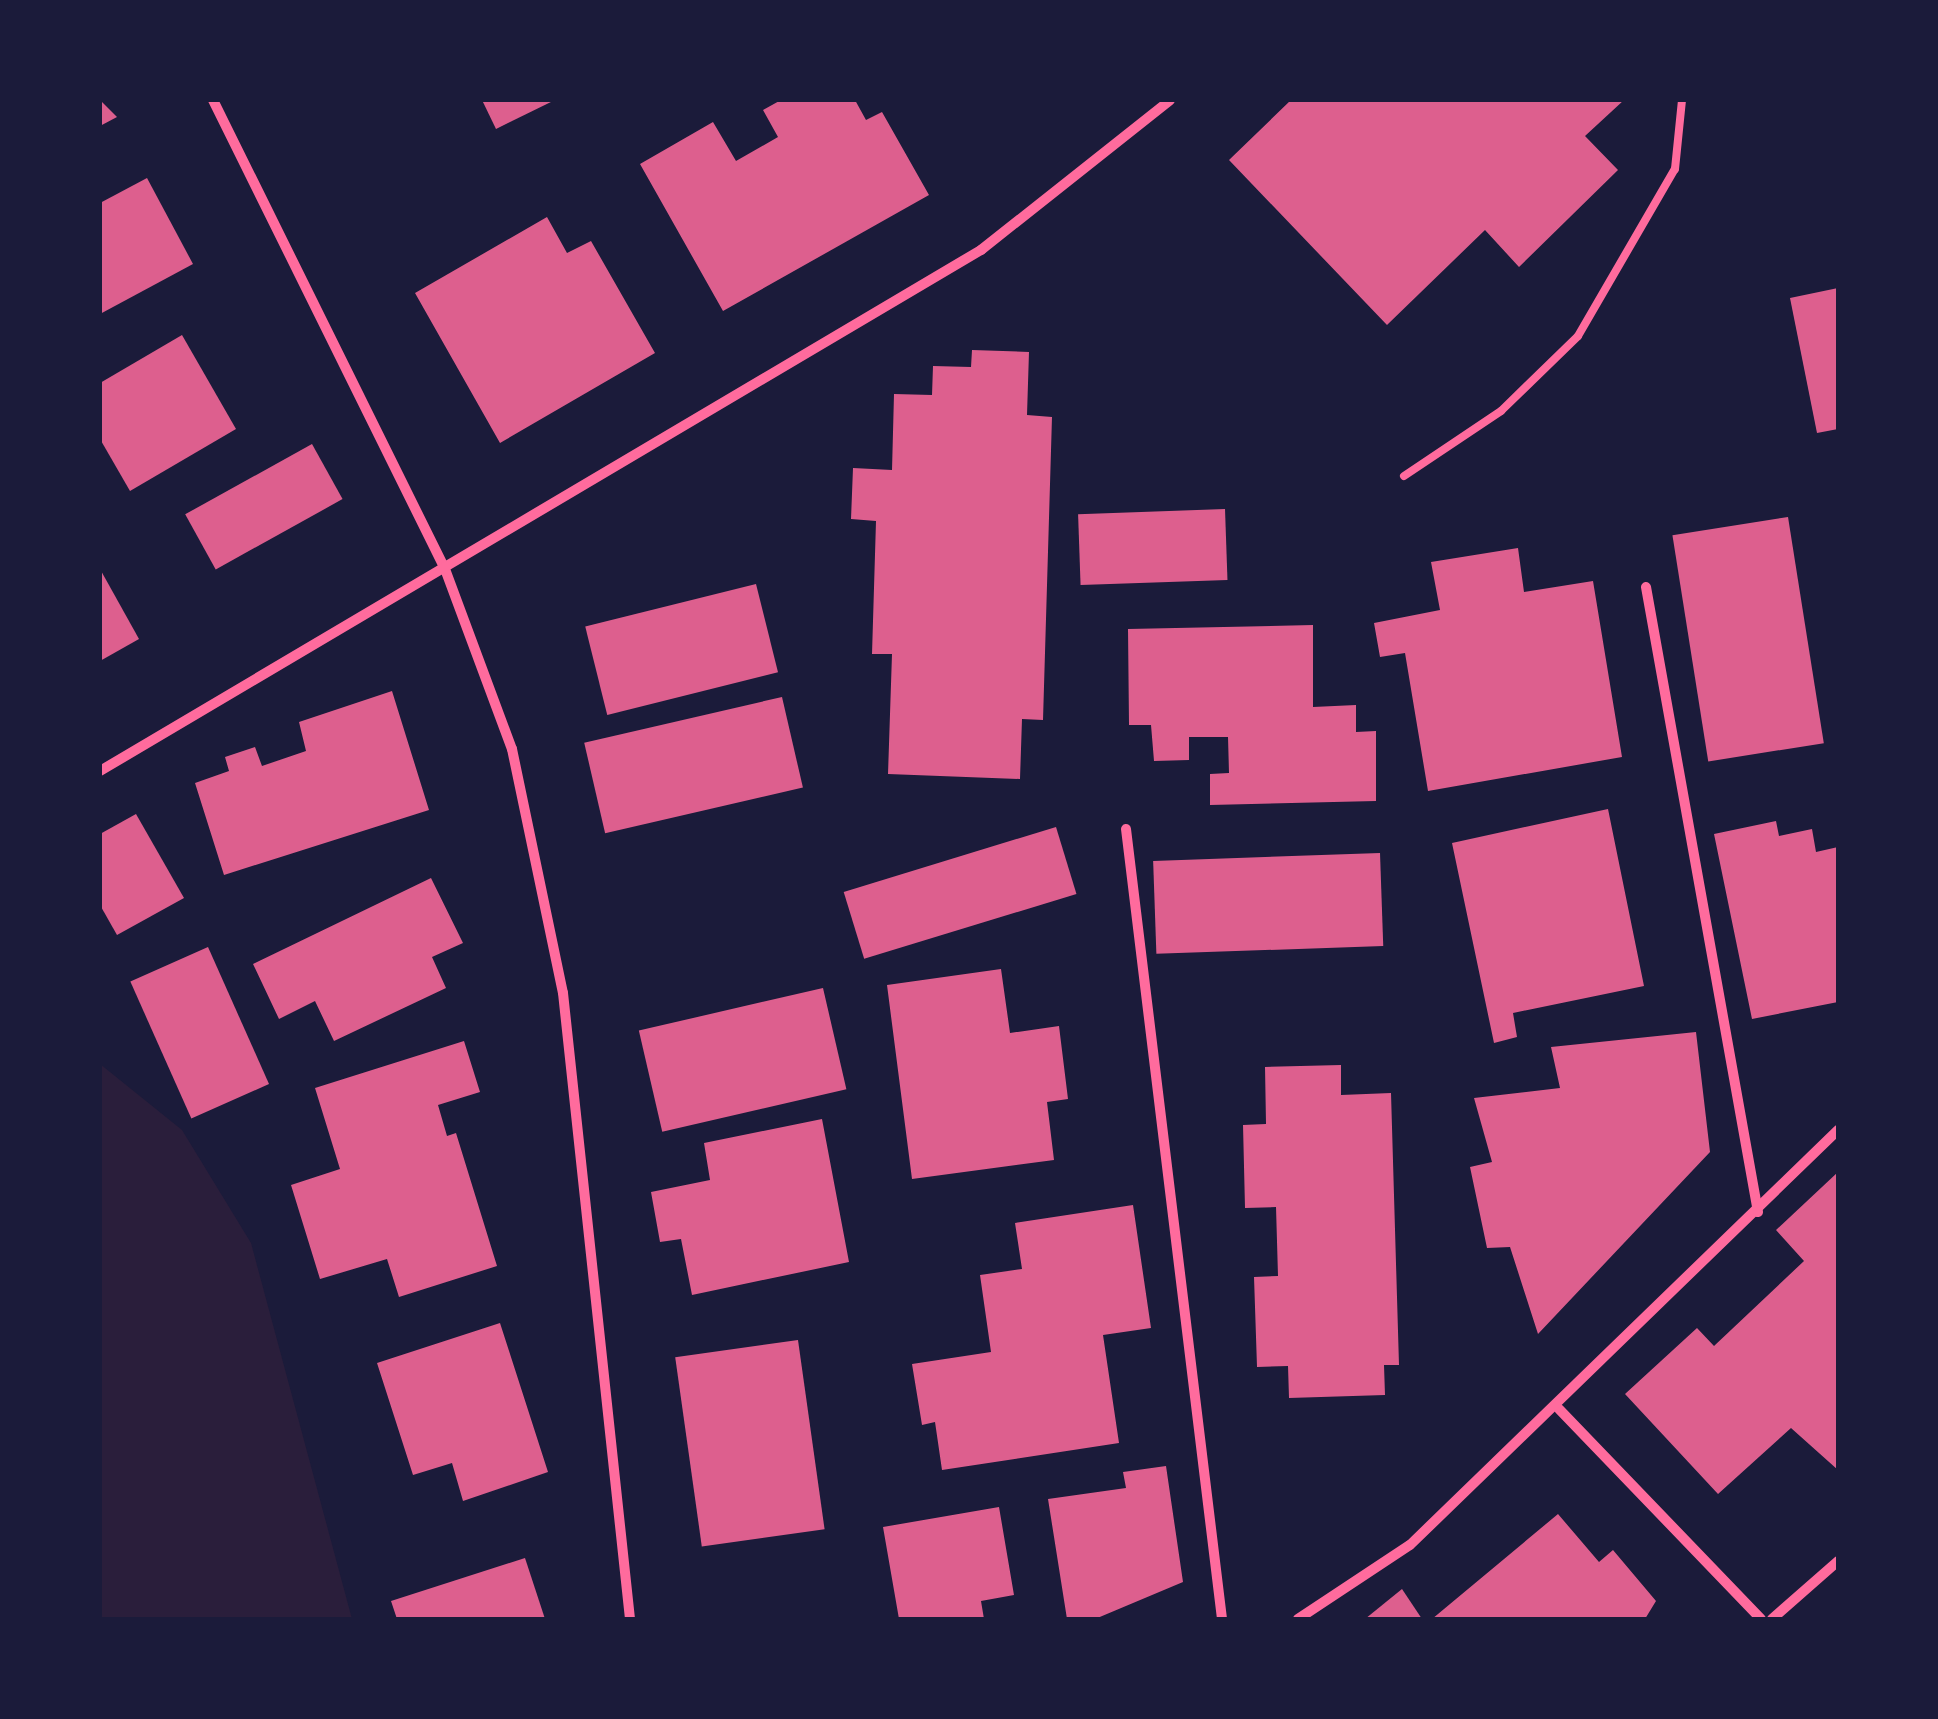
<!DOCTYPE html>
<style>
body{margin:0}
#map{position:relative;width:1938px;height:1719px;overflow:hidden;background:#1b1b3a;font-family:"DM Sans",sans-serif}
div>[style]{position:absolute}
.green>*{inset:0;background:#2a1e3b}
.building>*{inset:0;background:#dd5f8e;transform-origin:0 0}
.service>*{height:8px;margin:-4px;padding:0 4px;transform-origin:4px;border-radius:4px;background:#ff6b9d}
.minor>*{height:10px;margin:-5px;padding:0 5px;transform-origin:5px;border-radius:5px;background:#ff6b9d}
span{translate:-50% -50%;white-space:nowrap;text-align:center;line-height:1.15;-webkit-text-stroke:8px #1b1b3a;paint-order:stroke}
.frame{position:absolute;inset:0;border:102px solid #1b1b3a;pointer-events:none}
</style>
<div id="map">
<div class="green">
<div style="clip-path:polygon(100px 1064px,182px 1130px,251px 1243px,352px 1619px,100px 1619px)"></div>
</div>
<div class="building">
<div style="clip-path:polygon(100px 100px,117px 117px,100px 126px)"></div>
<div style="clip-path:polygon(482px 100px,555px 100px,496px 129px)"></div>
<div style="clip-path:polygon(781px 100px,855px 100px,866px 120px,882px 112px,929px 195px,723px 311px,640px 164px,713px 122px,736px 161px,778px 137px,763px 110px)"></div>
<div style="clip-path:polygon(1291px 100px,1624px 100px,1585px 136px,1618px 170px,1519px 267px,1485px 230px,1387px 325px,1229px 160px)"></div>
<div style="clip-path:polygon(147px 178px,193px 264px,100px 314px,100px 203px)"></div>
<div style="clip-path:polygon(547px 217px,567px 253px,591px 241px,655px 353px,500px 443px,415px 293px)"></div>
<div style="clip-path:polygon(1838px 288px,1838px 429px,1817px 433px,1790px 298px)"></div>
<div style="clip-path:polygon(182px 335px,236px 429px,130px 491px,100px 439px,100px 383px)"></div>
<div style="clip-path:polygon(972px 350px,1029px 352px,1027px 415px,1052px 417px,1043px 720px,1022px 719px,1020px 779px,888px 774px,892px 654px,872px 654px,876px 521px,851px 519px,853px 468px,892px 470px,894px 394px,932px 395px,933px 366px,971px 367px)"></div>
<div style="left:312px;top:444px;width:63px;height:145px;rotate:61deg"></div>
<div style="left:1225px;top:509px;width:71px;height:147px;rotate:88deg"></div>
<div style="left:1788px;top:517px;width:229px;height:117px;rotate:81deg"></div>
<div style="clip-path:polygon(1518px 548px,1524px 592px,1593px 581px,1622px 757px,1428px 791px,1405px 653px,1380px 657px,1374px 623px,1440px 610px,1431px 562px)"></div>
<div style="clip-path:polygon(100px 569px,139px 639px,100px 661px)"></div>
<div style="left:756px;top:584px;width:91px;height:176px;rotate:76deg"></div>
<div style="clip-path:polygon(1313px 625px,1313px 707px,1356px 705px,1356px 732px,1376px 731px,1376px 801px,1210px 805px,1210px 774px,1229px 773px,1228px 737px,1189px 737px,1189px 760px,1154px 761px,1151px 725px,1129px 725px,1128px 629px)"></div>
<div style="clip-path:polygon(392px 691px,429px 810px,224px 875px,195px 783px,229px 771px,225px 757px,255px 747px,262px 766px,306px 751px,299px 722px)"></div>
<div style="left:782px;top:697px;width:93px;height:203px;rotate:77deg"></div>
<div style="clip-path:polygon(1608px 809px,1644px 986px,1513px 1013px,1517px 1037px,1494px 1043px,1452px 843px)"></div>
<div style="clip-path:polygon(136px 814px,184px 898px,117px 935px,100px 905px,100px 834px)"></div>
<div style="clip-path:polygon(1776px 821px,1779px 836px,1812px 829px,1816px 852px,1838px 847px,1838px 1002px,1752px 1019px,1714px 834px)"></div>
<div style="left:1056px;top:827px;width:70px;height:222px;rotate:73deg"></div>
<div style="left:1380px;top:853px;width:93px;height:227px;rotate:88deg"></div>
<div style="clip-path:polygon(431px 878px,463px 943px,432px 957px,446px 988px,334px 1041px,315px 1001px,279px 1019px,253px 964px)"></div>
<div style="left:208px;top:947px;width:150px;height:85px;rotate:66deg"></div>
<div style="clip-path:polygon(1001px 969px,1010px 1033px,1059px 1026px,1068px 1099px,1047px 1102px,1054px 1160px,912px 1179px,887px 985px)"></div>
<div style="left:823px;top:988px;width:104px;height:189px;rotate:77deg"></div>
<div style="clip-path:polygon(1696px 1032px,1710px 1152px,1538px 1334px,1510px 1247px,1487px 1248px,1470px 1167px,1492px 1162px,1474px 1098px,1560px 1088px,1551px 1047px)"></div>
<div style="clip-path:polygon(464px 1041px,480px 1092px,438px 1105px,447px 1136px,456px 1133px,497px 1266px,399px 1297px,387px 1259px,320px 1279px,291px 1185px,340px 1169px,315px 1088px)"></div>
<div style="clip-path:polygon(1341px 1065px,1341px 1095px,1391px 1093px,1399px 1365px,1384px 1365px,1385px 1395px,1289px 1398px,1288px 1366px,1257px 1367px,1254px 1277px,1278px 1276px,1276px 1207px,1245px 1208px,1243px 1125px,1266px 1124px,1265px 1067px)"></div>
<div style="clip-path:polygon(822px 1119px,849px 1262px,692px 1295px,681px 1239px,660px 1242px,651px 1192px,710px 1180px,704px 1143px)"></div>
<div style="clip-path:polygon(1838px 1172px,1838px 1470px,1791px 1428px,1718px 1494px,1625px 1394px,1697px 1328px,1714px 1346px,1804px 1261px,1776px 1230px)"></div>
<div style="clip-path:polygon(1133px 1205px,1151px 1328px,1103px 1335px,1119px 1443px,942px 1470px,935px 1422px,922px 1425px,912px 1364px,991px 1352px,980px 1275px,1022px 1269px,1015px 1223px)"></div>
<div style="clip-path:polygon(500px 1323px,548px 1472px,463px 1501px,452px 1463px,413px 1475px,377px 1363px)"></div>
<div style="left:798px;top:1340px;width:191px;height:124px;rotate:82deg"></div>
<div style="clip-path:polygon(1166px 1466px,1183px 1582px,1095px 1619px,1067px 1619px,1048px 1499px,1126px 1488px,1123px 1472px)"></div>
<div style="clip-path:polygon(999px 1507px,1014px 1595px,981px 1601px,984px 1619px,899px 1619px,883px 1527px)"></div>
<div style="clip-path:polygon(1558px 1514px,1599px 1562px,1613px 1550px,1656px 1601px,1645px 1619px,1432px 1619px)"></div>
<div style="clip-path:polygon(525px 1558px,545px 1619px,397px 1619px,391px 1601px)"></div>
<div style="clip-path:polygon(1402px 1589px,1422px 1619px,1365px 1619px)"></div>
</div>
<div class="service">
<div style="left:1404px;top:476px;width:117px;rotate:-33.8deg"></div>
<div style="left:1501px;top:411px;width:107px;rotate:-44.2deg"></div>
<div style="left:1578px;top:336px;width:193px;rotate:-59.9deg"></div>
<div style="left:1675px;top:169px;width:69px;rotate:-84.2deg"></div>
</div>
<div class="minor">
<div style="left:213px;top:100px;width:523px;rotate:63.68deg"></div>
<div style="left:445px;top:569px;width:192px;rotate:69.6deg"></div>
<div style="left:512px;top:749px;width:249px;rotate:78.2deg"></div>
<div style="left:563px;top:993px;width:630px;rotate:83.89deg"></div>
<div style="left:1646px;top:587px;width:635px;rotate:79.84deg"></div>
<div style="left:100px;top:771px;width:1024px;rotate:-30.6deg"></div>
<div style="left:981px;top:250px;width:241px;rotate:-38.4deg"></div>
<div style="left:1126px;top:829px;width:796px;rotate:83.07deg"></div>
<div style="left:1559px;top:1409px;width:291px;rotate:46.1deg"></div>
<div style="left:1298px;top:1619px;width:134px;rotate:-33.5deg"></div>
<div style="left:1410px;top:1545px;width:596px;rotate:-44.12deg"></div>
<div style="left:1772px;top:1619px;width:88px;rotate:-41.3deg"></div>
</div>
<div class="frame"></div>
</div>
